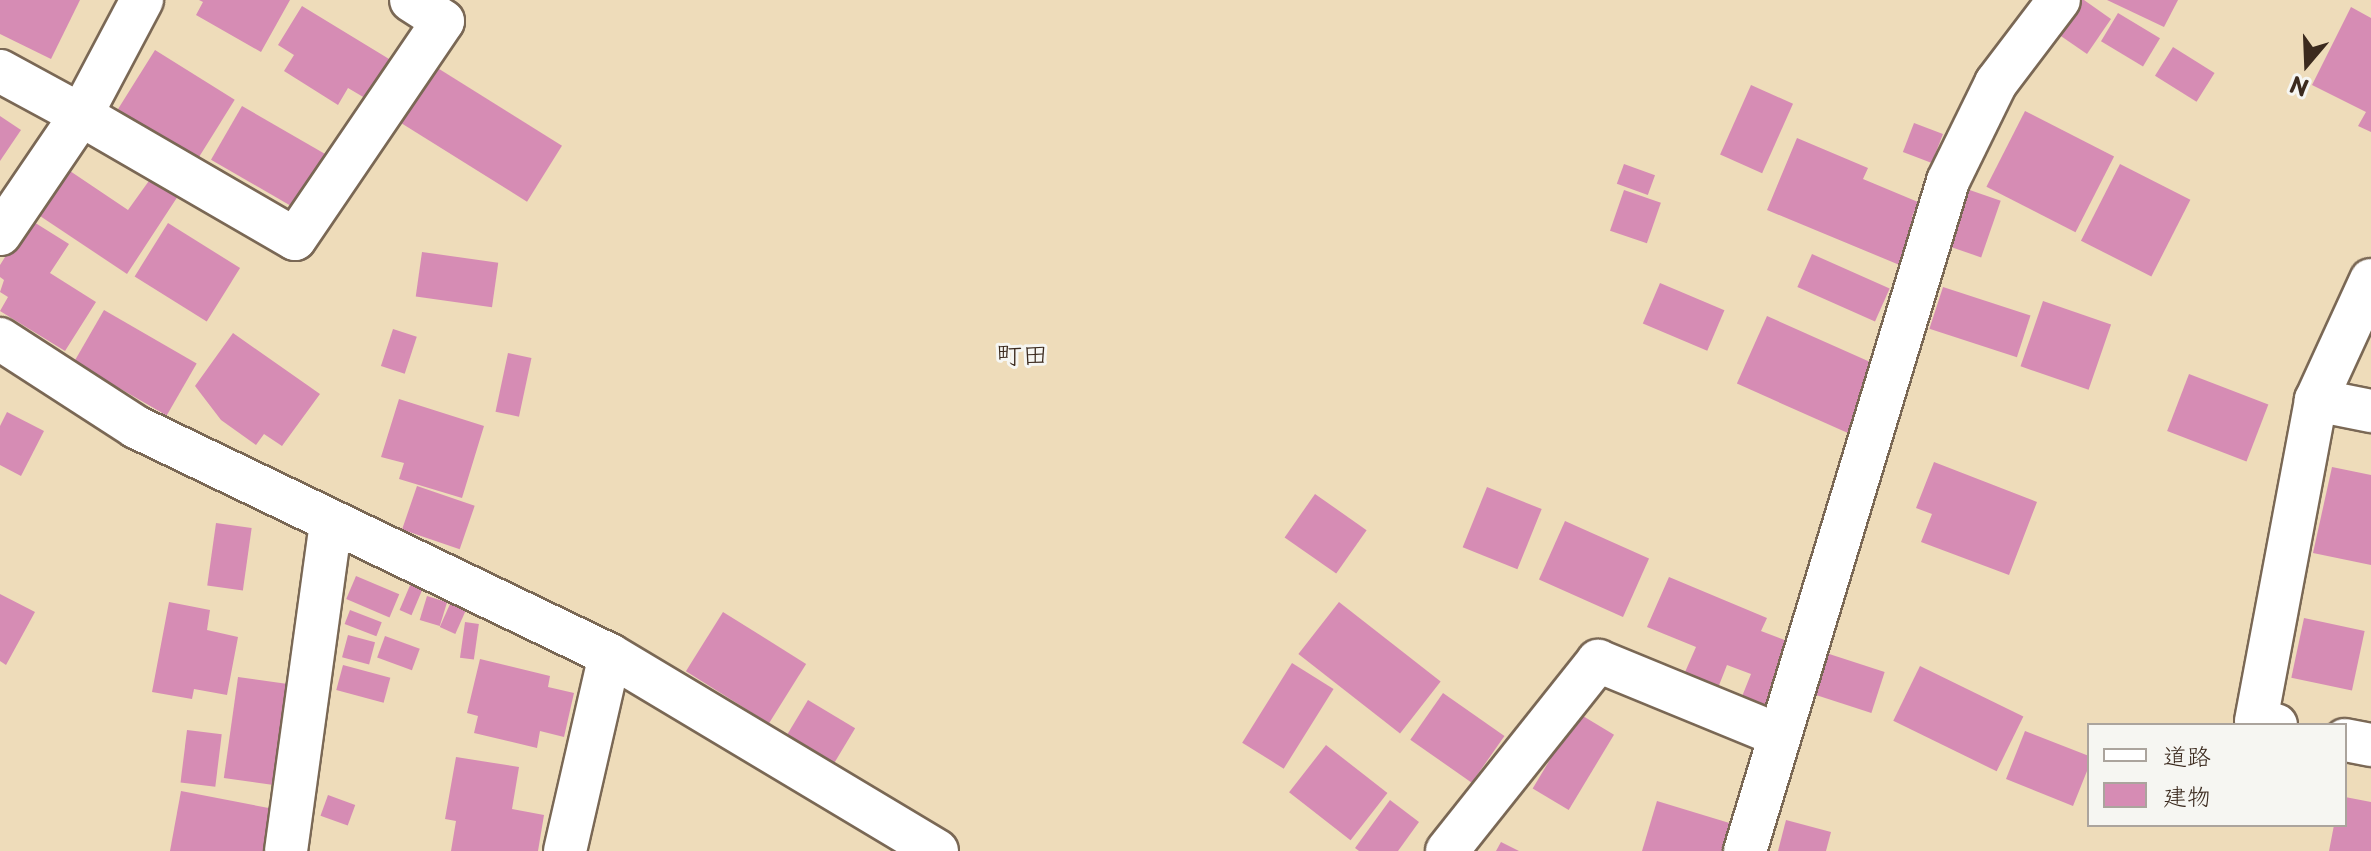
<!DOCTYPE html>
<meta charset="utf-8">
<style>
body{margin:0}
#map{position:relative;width:2371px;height:851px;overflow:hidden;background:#eedcba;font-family:"Playpen Sans","Klee One",sans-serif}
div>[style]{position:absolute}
.building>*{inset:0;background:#d68cb4;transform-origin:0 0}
.roads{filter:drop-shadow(2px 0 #7a6855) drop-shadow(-2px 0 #7a6855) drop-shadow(0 2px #7a6855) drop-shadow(0 -2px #7a6855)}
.street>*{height:42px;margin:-21px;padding:0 21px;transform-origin:21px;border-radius:21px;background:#fff}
span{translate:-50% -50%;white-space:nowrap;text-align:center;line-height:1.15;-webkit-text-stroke:6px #f6f6f2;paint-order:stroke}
.neighbourhood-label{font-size:26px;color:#3b2a1e}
.legend{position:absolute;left:2087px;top:723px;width:260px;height:104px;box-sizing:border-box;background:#f6f6f2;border:2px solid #aba49d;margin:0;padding:10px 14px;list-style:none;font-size:24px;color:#3b2a1e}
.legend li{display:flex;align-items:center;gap:16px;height:40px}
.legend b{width:40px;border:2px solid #aba49d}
.north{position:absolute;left:2267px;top:24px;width:80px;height:80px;-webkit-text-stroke:6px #f6f6f2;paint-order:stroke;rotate:199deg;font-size:22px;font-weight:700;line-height:32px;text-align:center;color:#3b2a1e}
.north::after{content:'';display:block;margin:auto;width:28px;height:36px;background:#3b2a1e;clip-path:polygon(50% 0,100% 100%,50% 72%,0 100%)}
</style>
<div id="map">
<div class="building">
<div style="clip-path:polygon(0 0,80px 0,51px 59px,0 34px)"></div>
<div style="clip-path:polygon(199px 0,290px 0,261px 52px,196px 15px,203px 2px)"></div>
<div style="clip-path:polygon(2077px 0,2084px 0,2111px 19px,2087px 54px,2055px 32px)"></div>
<div style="clip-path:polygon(2107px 0,2178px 0,2164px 27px)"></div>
<div style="clip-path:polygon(302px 6px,394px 62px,370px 101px,348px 88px,338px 105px,284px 71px,294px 55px,278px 45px)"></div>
<div style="clip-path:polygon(2351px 7px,2371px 18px,2371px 132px,2358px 126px,2366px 112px,2312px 85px)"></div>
<div style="left:2118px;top:13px;width:49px;height:33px;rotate:31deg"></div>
<div style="left:2173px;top:47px;width:49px;height:34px;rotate:32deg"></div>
<div style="left:155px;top:50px;width:94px;height:70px;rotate:32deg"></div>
<div style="left:428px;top:62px;width:158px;height:66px;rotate:32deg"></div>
<div style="left:1751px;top:85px;width:46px;height:76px;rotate:24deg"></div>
<div style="left:242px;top:106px;width:97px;height:62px;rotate:30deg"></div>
<div style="left:2025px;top:111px;width:100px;height:85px;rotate:27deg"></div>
<div style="clip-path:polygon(0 116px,21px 130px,0 161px)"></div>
<div style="left:1914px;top:123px;width:31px;height:31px;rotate:21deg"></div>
<div style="clip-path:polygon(1797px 138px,1868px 168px,1863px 179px,1918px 202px,1912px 217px,1921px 220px,1902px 266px,1767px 210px)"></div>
<div style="left:1624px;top:164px;width:33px;height:21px;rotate:20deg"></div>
<div style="left:2120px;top:164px;width:79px;height:86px;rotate:27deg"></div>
<div style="clip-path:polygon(70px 171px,128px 210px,151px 178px,178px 196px,127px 274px,40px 216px)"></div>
<div style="left:1961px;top:187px;width:42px;height:60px;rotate:19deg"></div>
<div style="left:1624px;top:190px;width:39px;height:43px;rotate:19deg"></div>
<div style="clip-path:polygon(29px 219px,69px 244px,50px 273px,96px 302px,65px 351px,0 311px,8px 297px,0 292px,4px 280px,0 277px,0 265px)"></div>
<div style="left:168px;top:223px;width:85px;height:63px;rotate:32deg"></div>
<div style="left:422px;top:252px;width:77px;height:45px;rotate:8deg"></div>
<div style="left:1812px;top:254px;width:85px;height:36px;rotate:24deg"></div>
<div style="left:1660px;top:283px;width:70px;height:44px;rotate:23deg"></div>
<div style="left:1943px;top:287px;width:92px;height:44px;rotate:18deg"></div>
<div style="left:2043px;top:301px;width:72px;height:69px;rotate:19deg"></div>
<div style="left:104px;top:310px;width:107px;height:60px;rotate:30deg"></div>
<div style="left:1767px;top:316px;width:124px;height:74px;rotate:24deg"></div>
<div style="left:393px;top:329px;width:25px;height:39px;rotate:18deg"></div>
<div style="clip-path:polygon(233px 333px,320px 394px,282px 446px,264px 434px,256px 445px,221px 420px,195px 386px)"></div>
<div style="left:508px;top:353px;width:24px;height:60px;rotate:12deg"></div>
<div style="left:2189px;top:374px;width:85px;height:61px;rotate:21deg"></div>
<div style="clip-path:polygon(399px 399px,484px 426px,462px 498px,399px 479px,404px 463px,381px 457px)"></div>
<div style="clip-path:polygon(7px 412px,44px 431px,21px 476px,0 465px,0 426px)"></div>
<div style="clip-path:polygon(1934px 462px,2037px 502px,2009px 575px,1921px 542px,1932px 514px,1916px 508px)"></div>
<div style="clip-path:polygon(2332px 467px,2371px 475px,2371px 565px,2313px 553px)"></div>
<div style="left:417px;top:486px;width:61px;height:46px;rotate:19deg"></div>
<div style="left:1487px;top:487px;width:59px;height:65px;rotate:22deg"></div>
<div style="left:1315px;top:494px;width:63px;height:53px;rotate:35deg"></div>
<div style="left:1565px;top:521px;width:92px;height:64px;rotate:24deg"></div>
<div style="left:216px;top:523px;width:36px;height:63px;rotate:8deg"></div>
<div style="left:356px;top:576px;width:47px;height:25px;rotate:23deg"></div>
<div style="left:414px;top:576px;width:13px;height:37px;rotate:23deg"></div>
<div style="clip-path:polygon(1669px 577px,1767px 618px,1761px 631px,1795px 644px,1767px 710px,1741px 699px,1751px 674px,1727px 665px,1716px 693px,1682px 679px,1696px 647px,1647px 627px)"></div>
<div style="clip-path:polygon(0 594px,35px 612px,6px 665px,0 661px)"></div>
<div style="left:454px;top:595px;width:17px;height:35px;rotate:24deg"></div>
<div style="left:427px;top:596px;width:21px;height:25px;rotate:17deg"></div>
<div style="clip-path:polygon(169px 602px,210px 610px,207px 630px,238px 637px,227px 695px,194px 689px,192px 699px,152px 692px)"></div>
<div style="left:1339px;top:602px;width:129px;height:66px;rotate:38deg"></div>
<div style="left:350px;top:610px;width:34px;height:15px;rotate:21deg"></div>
<div style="left:723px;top:612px;width:98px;height:70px;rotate:32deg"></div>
<div style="left:2304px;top:618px;width:62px;height:61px;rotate:12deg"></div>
<div style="left:465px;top:622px;width:14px;height:36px;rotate:8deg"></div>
<div style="left:348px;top:635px;width:28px;height:23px;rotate:15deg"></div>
<div style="left:385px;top:636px;width:37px;height:23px;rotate:20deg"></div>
<div style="left:1820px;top:651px;width:68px;height:43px;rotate:18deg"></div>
<div style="clip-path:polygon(480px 659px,550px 676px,548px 687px,574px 693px,564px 737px,540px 731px,537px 748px,474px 733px,478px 716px,467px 713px)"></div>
<div style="left:1292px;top:663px;width:49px;height:94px;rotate:32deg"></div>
<div style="left:343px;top:665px;width:49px;height:26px;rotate:15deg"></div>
<div style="left:1920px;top:666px;width:115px;height:61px;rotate:26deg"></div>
<div style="left:238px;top:677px;width:61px;height:102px;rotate:8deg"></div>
<div style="left:1443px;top:693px;width:75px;height:57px;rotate:35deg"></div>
<div style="left:808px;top:700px;width:55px;height:40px;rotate:31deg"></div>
<div style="left:1578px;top:713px;width:42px;height:88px;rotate:31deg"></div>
<div style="left:187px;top:730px;width:35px;height:53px;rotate:7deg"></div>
<div style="clip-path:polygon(2025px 731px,2089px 756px,2089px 766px,2073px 806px,2006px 779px)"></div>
<div style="left:1326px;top:745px;width:78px;height:60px;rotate:38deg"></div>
<div style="clip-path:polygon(456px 757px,519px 767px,512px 809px,544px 815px,538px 851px,451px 851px,456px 821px,445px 819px)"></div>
<div style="clip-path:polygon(181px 791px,274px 809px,266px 851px,170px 851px)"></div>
<div style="left:328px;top:795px;width:29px;height:22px;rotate:20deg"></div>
<div style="clip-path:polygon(2345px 797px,2371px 802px,2371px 851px,2329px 851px,2334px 825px,2345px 825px)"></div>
<div style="clip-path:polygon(1390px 800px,1419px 822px,1398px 851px,1359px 851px,1355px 848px)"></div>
<div style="clip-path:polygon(1657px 801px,1736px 825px,1728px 851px,1642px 851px)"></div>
<div style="clip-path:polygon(1786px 820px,1831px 832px,1826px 851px,1778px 851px)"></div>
<div style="clip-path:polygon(1501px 842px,1519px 851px,1496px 851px)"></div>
</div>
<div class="roads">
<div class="street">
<div style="left:142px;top:0;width:130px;rotate:117.9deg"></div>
<div style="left:81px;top:115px;width:247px;rotate:30.1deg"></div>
<div style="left:295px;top:239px;width:263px;rotate:-55.8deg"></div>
<div style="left:443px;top:21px;width:38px;rotate:-147deg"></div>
<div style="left:0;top:71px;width:92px;rotate:28.5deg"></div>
<div style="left:81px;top:115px;width:144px;rotate:124.2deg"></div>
<div style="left:0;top:339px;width:162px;rotate:32.9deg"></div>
<div style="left:136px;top:427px;width:526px;rotate:25.69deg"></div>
<div style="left:610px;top:655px;width:381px;rotate:30.9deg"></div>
<div style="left:2316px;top:400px;width:56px;rotate:11.3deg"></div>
<div style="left:2276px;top:725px;width:20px;rotate:-169deg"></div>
<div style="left:2256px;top:721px;width:327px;rotate:-79.4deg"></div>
<div style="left:2316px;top:400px;width:132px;rotate:-65.4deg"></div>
<div style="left:2345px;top:740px;width:26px;rotate:11deg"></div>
<div style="left:286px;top:851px;width:330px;rotate:-82.2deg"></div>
<div style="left:565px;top:851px;width:201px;rotate:-77.1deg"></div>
<div style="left:1447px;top:851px;width:243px;rotate:-51.5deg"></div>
<div style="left:1598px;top:661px;width:195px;rotate:22.3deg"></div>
<div style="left:1745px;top:851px;width:700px;rotate:-73.14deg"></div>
<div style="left:1948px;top:181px;width:109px;rotate:-63.9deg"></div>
<div style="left:1996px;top:83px;width:104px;rotate:-52.8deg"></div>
</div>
</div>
<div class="neighbourhood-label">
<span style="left:1022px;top:354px">町田</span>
</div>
<ul class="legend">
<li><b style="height:10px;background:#fff"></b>道路</li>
<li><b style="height:22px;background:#d68cb4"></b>建物</li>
</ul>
<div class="north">N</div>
</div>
